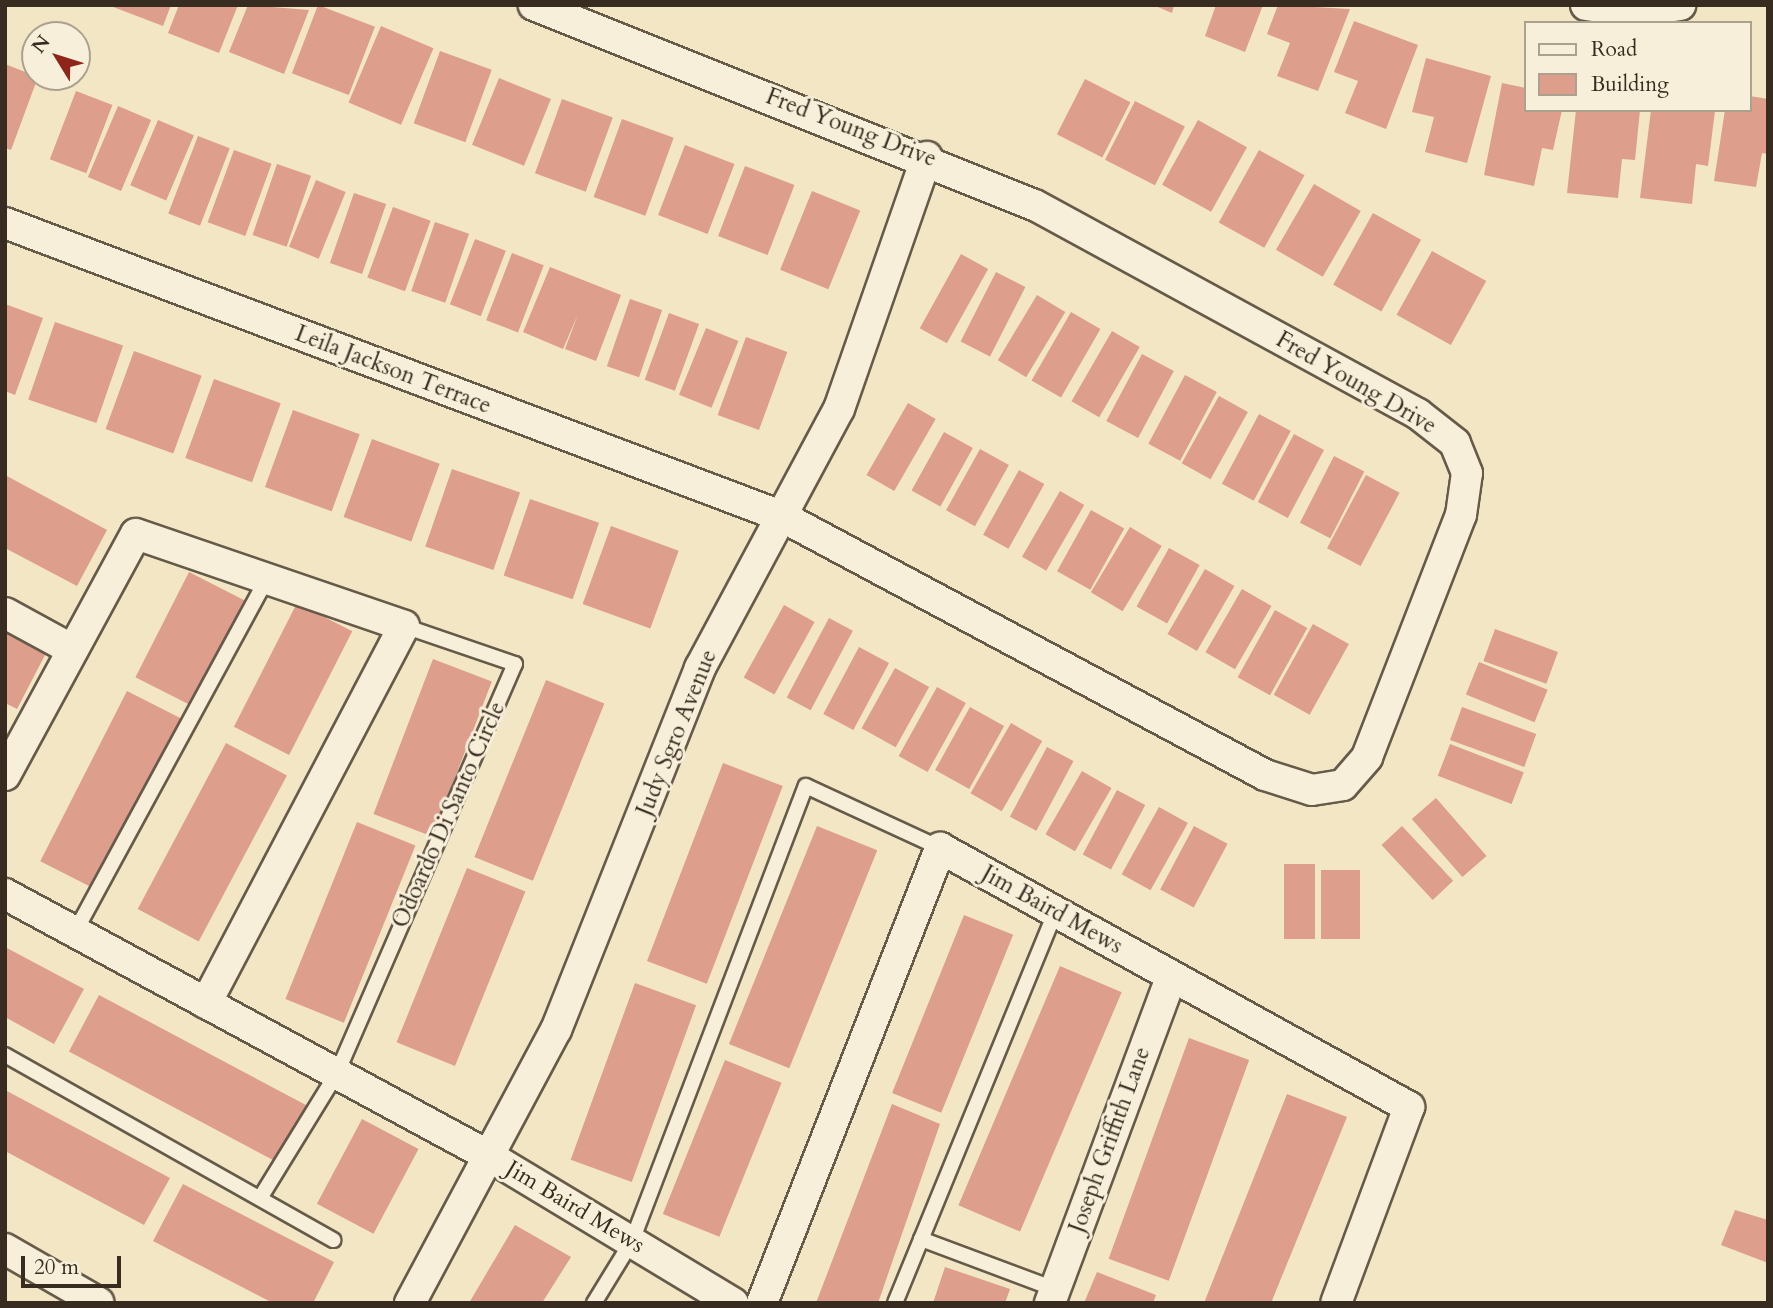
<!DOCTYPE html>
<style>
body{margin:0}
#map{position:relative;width:1773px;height:1308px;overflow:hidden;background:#f2e6c5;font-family:Cardo,serif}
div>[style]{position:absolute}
.building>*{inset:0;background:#dd9e8b;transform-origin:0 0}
.roads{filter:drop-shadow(2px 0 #665a49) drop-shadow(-2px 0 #665a49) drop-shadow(0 2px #665a49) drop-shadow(0 -2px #665a49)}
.service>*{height:14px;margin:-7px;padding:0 7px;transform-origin:7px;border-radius:7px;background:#f7efd9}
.minor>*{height:30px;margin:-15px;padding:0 15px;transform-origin:15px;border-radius:15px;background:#f7efd9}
span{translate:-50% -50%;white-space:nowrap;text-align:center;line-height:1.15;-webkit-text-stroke:6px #f7efd9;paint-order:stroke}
.street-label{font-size:23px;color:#382b20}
.frame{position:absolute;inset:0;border:7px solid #382b20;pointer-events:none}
.legend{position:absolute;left:1524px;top:21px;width:228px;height:91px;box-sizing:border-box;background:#f7efd9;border:2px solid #aba18f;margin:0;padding:9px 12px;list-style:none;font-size:21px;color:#382b20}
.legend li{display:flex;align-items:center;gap:14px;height:35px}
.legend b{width:35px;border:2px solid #aba18f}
.north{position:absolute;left:21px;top:21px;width:70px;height:70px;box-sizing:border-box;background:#f7efd9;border:2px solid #aba18f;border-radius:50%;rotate:308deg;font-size:19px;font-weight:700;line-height:28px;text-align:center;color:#382b20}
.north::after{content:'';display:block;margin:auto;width:24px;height:32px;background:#8f2418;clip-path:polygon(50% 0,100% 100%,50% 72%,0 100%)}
.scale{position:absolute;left:21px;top:1256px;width:100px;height:32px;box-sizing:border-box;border:4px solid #382b20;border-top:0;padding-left:9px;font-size:21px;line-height:24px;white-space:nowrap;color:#382b20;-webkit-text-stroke:5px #f7efd9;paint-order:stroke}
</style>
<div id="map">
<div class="building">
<div style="clip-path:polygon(108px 5px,171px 5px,163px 26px)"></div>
<div style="clip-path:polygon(179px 5px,238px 5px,219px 53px,168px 33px)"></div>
<div style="clip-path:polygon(248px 5px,309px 10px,284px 74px,229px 52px)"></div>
<div style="left:318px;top:5px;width:61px;height:73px;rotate:21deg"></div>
<div style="clip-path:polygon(1153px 5px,1174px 5px,1172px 13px)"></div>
<div style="clip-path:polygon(1216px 5px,1263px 5px,1245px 52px,1205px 36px)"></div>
<div style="clip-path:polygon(1278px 5px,1350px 9px,1318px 91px,1277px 76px,1290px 43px,1267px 34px)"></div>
<div style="clip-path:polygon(1354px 21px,1418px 45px,1386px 129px,1345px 113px,1358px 81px,1334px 72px)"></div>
<div style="left:381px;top:26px;width:57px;height:83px;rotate:23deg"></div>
<div style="left:440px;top:51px;width:55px;height:77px;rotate:20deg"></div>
<div style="clip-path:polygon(1426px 58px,1491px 76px,1467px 163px,1425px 152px,1434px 117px,1412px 112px)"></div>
<div style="clip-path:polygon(5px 64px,38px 77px,11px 150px,5px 148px)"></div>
<div style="left:499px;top:78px;width:56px;height:72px;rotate:22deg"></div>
<div style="left:1085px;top:79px;width:51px;height:62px;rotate:27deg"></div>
<div style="clip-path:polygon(1502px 83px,1526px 88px,1526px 110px,1562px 110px,1553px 150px,1542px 148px,1534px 186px,1484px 175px)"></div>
<div style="left:76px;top:91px;width:39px;height:73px;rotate:21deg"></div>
<div style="clip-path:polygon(1750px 96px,1768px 99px,1768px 154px,1762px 153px,1756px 187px,1714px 181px,1725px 110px,1750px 110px)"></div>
<div style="left:562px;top:99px;width:54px;height:79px;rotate:20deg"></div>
<div style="left:1135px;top:101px;width:56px;height:66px;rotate:27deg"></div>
<div style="left:118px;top:106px;width:36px;height:77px;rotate:23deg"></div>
<div style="clip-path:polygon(1576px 110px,1640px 110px,1635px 160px,1622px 159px,1618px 198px,1567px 193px)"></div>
<div style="clip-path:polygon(1651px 110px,1715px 111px,1708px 166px,1696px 164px,1692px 204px,1640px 198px)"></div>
<div style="left:622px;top:119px;width:55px;height:83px;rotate:20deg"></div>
<div style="left:158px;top:120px;width:39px;height:71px;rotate:23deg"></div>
<div style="left:1198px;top:120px;width:56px;height:74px;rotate:29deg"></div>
<div style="left:198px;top:136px;width:34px;height:83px;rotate:21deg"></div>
<div style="left:685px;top:145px;width:53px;height:75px;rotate:21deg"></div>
<div style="left:234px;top:150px;width:40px;height:77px;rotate:20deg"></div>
<div style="left:1259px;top:150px;width:52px;height:83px;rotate:29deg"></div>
<div style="left:277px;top:164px;width:36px;height:75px;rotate:19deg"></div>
<div style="left:745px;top:166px;width:53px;height:75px;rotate:21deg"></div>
<div style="left:316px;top:180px;width:32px;height:72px;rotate:22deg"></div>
<div style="left:1314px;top:184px;width:54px;height:76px;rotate:30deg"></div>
<div style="left:812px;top:191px;width:52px;height:85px;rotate:22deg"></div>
<div style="left:354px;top:193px;width:34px;height:74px;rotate:19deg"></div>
<div style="left:393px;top:207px;width:40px;height:75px;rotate:20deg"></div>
<div style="left:1373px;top:213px;width:55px;height:82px;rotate:29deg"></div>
<div style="left:435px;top:222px;width:36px;height:73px;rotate:19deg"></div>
<div style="left:475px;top:239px;width:33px;height:70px;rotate:21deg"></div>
<div style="left:1432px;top:251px;width:62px;height:73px;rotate:29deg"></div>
<div style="left:512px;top:253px;width:34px;height:72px;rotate:21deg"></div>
<div style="left:961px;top:254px;width:31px;height:85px;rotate:29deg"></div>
<div style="clip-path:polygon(550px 267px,621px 295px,596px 361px,565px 349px,578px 314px,563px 349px,523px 332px)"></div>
<div style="left:996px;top:272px;width:33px;height:78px;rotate:27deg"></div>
<div style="left:1037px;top:295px;width:33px;height:76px;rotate:31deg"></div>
<div style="left:630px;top:299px;width:34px;height:71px;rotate:19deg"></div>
<div style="clip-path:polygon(5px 304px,43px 318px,15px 395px,5px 391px)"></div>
<div style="left:1071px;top:312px;width:34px;height:79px;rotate:30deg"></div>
<div style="left:669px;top:313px;width:32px;height:71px;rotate:20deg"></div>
<div style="left:55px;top:322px;width:72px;height:82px;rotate:19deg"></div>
<div style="left:706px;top:328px;width:35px;height:72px;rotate:22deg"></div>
<div style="left:1112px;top:331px;width:32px;height:81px;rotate:30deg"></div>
<div style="left:746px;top:337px;width:44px;height:83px;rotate:20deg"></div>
<div style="left:134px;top:351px;width:72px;height:83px;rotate:20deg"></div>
<div style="left:1142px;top:354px;width:36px;height:76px;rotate:28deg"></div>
<div style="left:1185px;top:375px;width:36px;height:78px;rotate:28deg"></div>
<div style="left:214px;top:379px;width:71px;height:84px;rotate:20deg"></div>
<div style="left:1219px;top:396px;width:33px;height:77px;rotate:29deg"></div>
<div style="left:908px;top:403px;width:32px;height:83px;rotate:30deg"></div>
<div style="left:293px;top:410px;width:71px;height:82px;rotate:20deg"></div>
<div style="left:1259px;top:414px;width:36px;height:79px;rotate:28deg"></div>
<div style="left:944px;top:432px;width:33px;height:67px;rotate:29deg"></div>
<div style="left:1294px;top:434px;width:34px;height:77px;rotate:28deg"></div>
<div style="left:372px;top:439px;width:72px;height:83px;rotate:20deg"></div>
<div style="left:980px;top:449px;width:33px;height:70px;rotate:29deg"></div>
<div style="left:1334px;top:456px;width:34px;height:75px;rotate:27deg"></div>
<div style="left:452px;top:469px;width:72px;height:82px;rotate:19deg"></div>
<div style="left:1019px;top:470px;width:29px;height:74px;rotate:29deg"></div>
<div style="clip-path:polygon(5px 475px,107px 530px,77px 586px,5px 548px)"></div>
<div style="left:1366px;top:475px;width:38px;height:83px;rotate:28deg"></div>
<div style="left:1060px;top:491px;width:28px;height:76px;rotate:30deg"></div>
<div style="left:530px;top:499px;width:73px;height:81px;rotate:19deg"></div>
<div style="left:1091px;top:510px;width:38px;height:70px;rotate:29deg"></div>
<div style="left:611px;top:526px;width:72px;height:83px;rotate:20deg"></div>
<div style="left:1130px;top:527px;width:37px;height:76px;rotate:31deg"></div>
<div style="left:1169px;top:548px;width:35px;height:67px;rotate:29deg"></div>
<div style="left:1205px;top:569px;width:34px;height:75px;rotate:30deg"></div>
<div style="left:189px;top:572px;width:62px;height:118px;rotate:27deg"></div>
<div style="left:1242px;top:589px;width:34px;height:73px;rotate:30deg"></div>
<div style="left:297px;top:603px;width:62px;height:139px;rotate:27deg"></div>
<div style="left:784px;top:605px;width:35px;height:83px;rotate:29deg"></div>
<div style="left:1275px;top:610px;width:37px;height:77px;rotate:29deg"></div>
<div style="left:829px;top:618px;width:27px;height:90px;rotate:28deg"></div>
<div style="left:1313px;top:624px;width:41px;height:81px;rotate:29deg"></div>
<div style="left:1495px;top:629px;width:67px;height:34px;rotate:20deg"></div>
<div style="clip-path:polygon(5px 632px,46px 653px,17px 709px,5px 703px)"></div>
<div style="left:859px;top:647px;width:34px;height:76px;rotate:28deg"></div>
<div style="left:433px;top:659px;width:63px;height:166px;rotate:21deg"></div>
<div style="left:1479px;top:662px;width:74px;height:35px;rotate:22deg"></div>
<div style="left:895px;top:668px;width:39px;height:69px;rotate:29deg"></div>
<div style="left:546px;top:680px;width:63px;height:191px;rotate:22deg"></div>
<div style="left:937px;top:687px;width:33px;height:79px;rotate:29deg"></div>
<div style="left:127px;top:691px;width:63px;height:191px;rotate:27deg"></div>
<div style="left:970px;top:707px;width:39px;height:72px;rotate:29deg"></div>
<div style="left:1462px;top:707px;width:79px;height:35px;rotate:20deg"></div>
<div style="left:1011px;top:723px;width:36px;height:81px;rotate:30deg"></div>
<div style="left:226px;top:743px;width:69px;height:188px;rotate:28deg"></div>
<div style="left:1450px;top:744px;width:79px;height:34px;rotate:21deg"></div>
<div style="left:1047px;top:747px;width:30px;height:79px;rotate:28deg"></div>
<div style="left:723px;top:763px;width:64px;height:212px;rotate:21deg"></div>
<div style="left:1082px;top:771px;width:34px;height:73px;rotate:30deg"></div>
<div style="left:1117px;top:790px;width:32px;height:73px;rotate:28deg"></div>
<div style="left:1436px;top:798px;width:77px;height:32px;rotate:49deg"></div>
<div style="left:1159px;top:807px;width:33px;height:77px;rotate:29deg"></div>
<div style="left:357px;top:822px;width:63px;height:191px;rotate:22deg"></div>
<div style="left:817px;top:826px;width:65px;height:235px;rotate:22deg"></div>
<div style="left:1194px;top:826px;width:38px;height:72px;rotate:28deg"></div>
<div style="left:1402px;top:826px;width:75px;height:28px;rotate:47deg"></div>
<div style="left:1284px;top:864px;width:31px;height:75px"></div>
<div style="left:467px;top:868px;width:63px;height:188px;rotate:22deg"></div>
<div style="left:1321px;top:870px;width:39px;height:69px"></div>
<div style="left:964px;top:915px;width:53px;height:192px;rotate:22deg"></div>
<div style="clip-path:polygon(5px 947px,84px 989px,54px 1044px,5px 1017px)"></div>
<div style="left:1060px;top:966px;width:67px;height:260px;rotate:23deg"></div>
<div style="left:635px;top:983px;width:65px;height:188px;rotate:20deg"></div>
<div style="left:99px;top:995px;width:237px;height:64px;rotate:28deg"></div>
<div style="left:1189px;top:1038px;width:64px;height:235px;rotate:20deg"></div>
<div style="left:725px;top:1060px;width:61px;height:166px;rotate:22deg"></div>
<div style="clip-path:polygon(5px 1090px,170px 1178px,144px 1225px,5px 1151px)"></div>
<div style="clip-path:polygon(1287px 1094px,1347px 1117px,1271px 1303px,1204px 1303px)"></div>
<div style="clip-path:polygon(892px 1104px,940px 1124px,878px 1303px,816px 1303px)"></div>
<div style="left:362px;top:1119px;width:64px;height:96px;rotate:28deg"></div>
<div style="clip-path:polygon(183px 1184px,334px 1262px,313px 1303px,273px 1303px,153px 1241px)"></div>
<div style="clip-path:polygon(1735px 1210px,1768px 1220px,1768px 1263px,1721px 1245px)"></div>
<div style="clip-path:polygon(515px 1225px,571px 1257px,542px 1303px,469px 1303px)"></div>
<div style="clip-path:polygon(945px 1267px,1010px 1289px,1005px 1303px,933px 1303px)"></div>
<div style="clip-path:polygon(1097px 1272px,1156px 1295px,1153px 1303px,1084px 1303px)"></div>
</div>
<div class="roads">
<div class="service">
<div style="left:75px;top:932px;width:402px;rotate:-61.5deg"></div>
<div style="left:5px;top:1055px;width:377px;rotate:29.4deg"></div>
<div style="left:262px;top:1195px;width:143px;rotate:-58.4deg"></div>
<div style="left:337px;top:1073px;width:446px;rotate:-66.5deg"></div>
<div style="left:515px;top:664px;width:117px;rotate:-161.1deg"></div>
<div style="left:921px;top:1239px;width:143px;rotate:20.5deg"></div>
<div style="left:594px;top:1303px;width:73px;rotate:-58.5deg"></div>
<div style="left:632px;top:1241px;width:487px;rotate:-69.1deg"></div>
<div style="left:806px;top:786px;width:148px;rotate:24.8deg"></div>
<div style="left:895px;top:1303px;width:422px;rotate:-67.7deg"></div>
</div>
<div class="minor">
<div style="left:1586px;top:5px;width:49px;rotate:8.3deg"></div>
<div style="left:1634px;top:12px;width:47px;rotate:-8.7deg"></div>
<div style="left:5px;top:223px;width:829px;rotate:20.69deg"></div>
<div style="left:781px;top:516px;width:549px;rotate:28.15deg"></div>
<div style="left:1265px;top:775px;width:49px;rotate:17.7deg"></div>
<div style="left:1312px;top:790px;width:31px;rotate:-9deg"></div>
<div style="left:1343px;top:785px;width:37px;rotate:-49deg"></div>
<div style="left:1367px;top:757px;width:260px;rotate:-68.8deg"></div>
<div style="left:1461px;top:515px;width:42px;rotate:-81.9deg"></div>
<div style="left:1467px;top:473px;width:32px;rotate:-112deg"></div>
<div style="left:1455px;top:443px;width:47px;rotate:-141.9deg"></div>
<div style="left:1418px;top:414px;width:437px;rotate:-151.4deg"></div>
<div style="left:1034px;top:205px;width:539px;rotate:-158.2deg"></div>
<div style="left:5px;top:613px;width:77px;rotate:28.6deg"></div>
<div style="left:5px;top:775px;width:274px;rotate:-61.5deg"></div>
<div style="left:136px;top:534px;width:283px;rotate:18.9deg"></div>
<div style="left:404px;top:626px;width:426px;rotate:117.7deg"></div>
<div style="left:5px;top:894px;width:550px;rotate:28.43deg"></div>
<div style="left:489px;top:1156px;width:285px;rotate:31.1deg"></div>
<div style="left:5px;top:1249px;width:108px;rotate:29.9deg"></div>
<div style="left:410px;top:1303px;width:310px;rotate:-61.9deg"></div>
<div style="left:556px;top:1030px;width:390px;rotate:-68.3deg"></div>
<div style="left:700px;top:668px;width:294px;rotate:-61.8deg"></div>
<div style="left:839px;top:409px;width:267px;rotate:-70.8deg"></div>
<div style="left:762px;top:1303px;width:489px;rotate:-68.6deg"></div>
<div style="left:940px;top:848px;width:536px;rotate:28.91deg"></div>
<div style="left:1409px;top:1107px;width:209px;rotate:110.4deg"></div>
<div style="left:1050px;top:1303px;width:348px;rotate:-69.6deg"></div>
</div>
</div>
<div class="street-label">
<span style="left:851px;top:128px;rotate:21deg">Fred Young Drive</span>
<span style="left:393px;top:370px;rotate:21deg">Leila Jackson Terrace</span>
<span style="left:1356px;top:383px;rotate:30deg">Fred Young Drive</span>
<span style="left:677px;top:733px;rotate:-68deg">Judy Sgro Avenue</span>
<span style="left:449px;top:815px;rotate:-66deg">Odoardo Di Santo Circle</span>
<span style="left:1052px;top:910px;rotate:29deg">Jim Baird Mews</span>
<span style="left:1110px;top:1140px;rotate:-70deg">Joseph Griffith Lane</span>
<span style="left:575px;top:1207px;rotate:31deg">Jim Baird Mews</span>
</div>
<div class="frame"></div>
<ul class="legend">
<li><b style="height:9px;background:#f7efd9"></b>Road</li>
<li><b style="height:19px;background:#dd9e8b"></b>Building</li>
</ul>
<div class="north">N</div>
<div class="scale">20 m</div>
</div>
